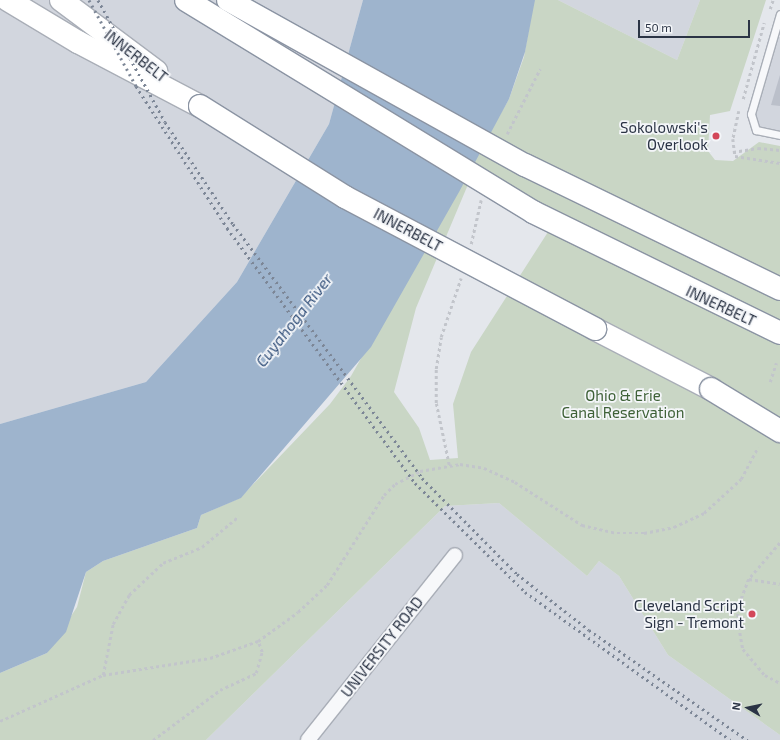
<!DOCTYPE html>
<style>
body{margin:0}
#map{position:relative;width:780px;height:740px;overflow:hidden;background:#e4e7ec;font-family:"Exo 2",sans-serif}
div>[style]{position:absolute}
.built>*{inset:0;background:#d2d6de}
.green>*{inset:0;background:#c9d6c5}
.water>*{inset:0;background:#9eb4cd}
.building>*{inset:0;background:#bbc0ca}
.path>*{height:2.5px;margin-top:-1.25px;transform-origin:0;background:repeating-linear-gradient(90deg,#c2c5cb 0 3px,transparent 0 6px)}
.roads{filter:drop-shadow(1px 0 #a9aeb7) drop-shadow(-1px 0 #a9aeb7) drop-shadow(0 1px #a9aeb7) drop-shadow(0 -1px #a9aeb7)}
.service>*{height:7px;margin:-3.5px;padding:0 3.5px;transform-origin:3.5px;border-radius:3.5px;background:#f7f8fa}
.minor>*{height:14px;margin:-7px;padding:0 7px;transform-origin:7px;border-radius:7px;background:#f7f8fa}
.motorway>*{height:22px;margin:-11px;padding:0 11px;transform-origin:11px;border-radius:11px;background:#fff}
.rail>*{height:3px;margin-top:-1.5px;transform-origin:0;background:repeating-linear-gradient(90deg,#7c8696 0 2px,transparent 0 6px)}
.bridges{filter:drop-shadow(1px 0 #8b94a3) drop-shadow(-1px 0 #8b94a3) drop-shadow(0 1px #8b94a3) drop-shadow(0 -1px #8b94a3)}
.motorway-bridge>*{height:22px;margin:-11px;padding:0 11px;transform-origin:11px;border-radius:11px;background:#fff}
.dots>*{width:11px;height:11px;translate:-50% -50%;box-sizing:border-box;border:2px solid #f4f6f9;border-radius:50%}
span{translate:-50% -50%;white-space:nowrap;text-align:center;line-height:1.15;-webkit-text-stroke:3.5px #f4f6f9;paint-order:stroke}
.street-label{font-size:15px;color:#2b3445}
.poi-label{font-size:15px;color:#2b3445}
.right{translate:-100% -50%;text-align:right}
.park-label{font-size:15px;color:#3e6137}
.water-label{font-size:16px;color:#33517b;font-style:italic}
.north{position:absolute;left:728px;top:688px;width:40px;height:40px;-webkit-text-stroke:3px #f4f6f9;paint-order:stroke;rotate:279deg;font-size:11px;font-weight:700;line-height:16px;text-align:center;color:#2b3445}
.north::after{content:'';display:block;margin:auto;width:14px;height:18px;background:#2b3445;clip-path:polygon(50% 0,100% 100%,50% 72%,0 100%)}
.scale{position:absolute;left:638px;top:20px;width:112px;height:18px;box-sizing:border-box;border:2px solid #2b3445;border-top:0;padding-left:5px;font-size:12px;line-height:14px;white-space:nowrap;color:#2b3445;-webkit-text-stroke:3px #f4f6f9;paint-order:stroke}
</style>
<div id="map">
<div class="built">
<div style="clip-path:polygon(0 0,363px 0,329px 124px,237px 282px,146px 382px,0 424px)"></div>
<div style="clip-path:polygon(558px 0,700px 0,677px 60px)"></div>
<div style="clip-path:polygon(771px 35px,780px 37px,780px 135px,764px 133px,752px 124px)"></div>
<div style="clip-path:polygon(499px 503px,587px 576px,599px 561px,619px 576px,668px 655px,780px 735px,780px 740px,206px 740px,445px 506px)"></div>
</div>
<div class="green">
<div style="clip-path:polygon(evenodd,534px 0,558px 0,677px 60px,700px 0,766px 0,730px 111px,710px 115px,708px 151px,715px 160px,733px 161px,759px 142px,780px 146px,780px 735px,668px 655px,619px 576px,599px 561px,587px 576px,499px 503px,445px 506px,206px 740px,0 740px,0 673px,47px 653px,77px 607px,86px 572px,103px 561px,197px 528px,201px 515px,240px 498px,330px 404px,351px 376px,509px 99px,524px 57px,534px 0,472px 175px,555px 221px,471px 352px,453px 404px,458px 458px,430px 460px,419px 428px,394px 392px,416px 308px,472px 175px)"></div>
</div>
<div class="water">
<div style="clip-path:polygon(363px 0,535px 0,525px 52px,509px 99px,459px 192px,371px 347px,241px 498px,201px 515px,197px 528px,103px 561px,86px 572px,66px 632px,47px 653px,0 673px,0 424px,146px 382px,237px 282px,329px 124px)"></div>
</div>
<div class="building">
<div style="clip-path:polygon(780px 75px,780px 106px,771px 105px)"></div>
</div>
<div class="path">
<div style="left:770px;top:9px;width:9px;rotate:-72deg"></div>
<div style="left:743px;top:99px;width:79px;rotate:-74.6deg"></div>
<div style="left:739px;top:111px;width:29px;rotate:102deg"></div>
<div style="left:733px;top:139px;width:17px;rotate:83deg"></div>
<div style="left:735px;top:156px;width:46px;rotate:8.8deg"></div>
<div style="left:507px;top:134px;width:73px;rotate:-63.1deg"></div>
<div style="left:733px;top:152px;width:25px;rotate:-9deg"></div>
<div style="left:758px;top:148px;width:22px;rotate:5deg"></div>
<div style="left:471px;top:244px;width:45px;rotate:-77.2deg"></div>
<div style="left:770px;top:382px;width:20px;rotate:-72deg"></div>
<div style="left:449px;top:465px;width:63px;rotate:-101.8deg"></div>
<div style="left:436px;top:403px;width:34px;rotate:-90deg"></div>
<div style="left:436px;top:369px;width:32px;rotate:-81deg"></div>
<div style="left:441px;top:337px;width:62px;rotate:-71.3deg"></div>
<div style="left:780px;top:543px;width:48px;rotate:130.7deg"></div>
<div style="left:749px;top:579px;width:31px;rotate:111deg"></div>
<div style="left:738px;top:608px;width:13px;rotate:90deg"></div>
<div style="left:738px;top:621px;width:28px;rotate:80deg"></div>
<div style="left:743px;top:649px;width:34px;rotate:50deg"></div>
<div style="left:765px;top:675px;width:17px;rotate:28deg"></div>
<div style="left:749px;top:579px;width:31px;rotate:9deg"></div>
<div style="left:103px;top:675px;width:52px;rotate:-78.9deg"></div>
<div style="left:113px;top:624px;width:33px;rotate:-61deg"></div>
<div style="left:129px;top:595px;width:47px;rotate:-43.3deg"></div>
<div style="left:163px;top:563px;width:42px;rotate:-22.3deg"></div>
<div style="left:202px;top:547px;width:48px;rotate:-40deg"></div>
<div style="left:0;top:721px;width:113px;rotate:-24.1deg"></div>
<div style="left:103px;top:675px;width:108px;rotate:-9deg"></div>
<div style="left:210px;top:658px;width:51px;rotate:-19.5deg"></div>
<div style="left:258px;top:641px;width:49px;rotate:-35.9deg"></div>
<div style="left:298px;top:612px;width:40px;rotate:-43deg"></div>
<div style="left:327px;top:585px;width:107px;rotate:-57.7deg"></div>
<div style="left:384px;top:495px;width:16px;rotate:-45deg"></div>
<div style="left:395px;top:484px;width:28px;rotate:-27deg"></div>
<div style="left:420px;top:471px;width:41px;rotate:-9.9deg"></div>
<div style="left:460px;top:464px;width:24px;rotate:9deg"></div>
<div style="left:484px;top:468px;width:34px;rotate:24deg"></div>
<div style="left:515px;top:482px;width:80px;rotate:32.7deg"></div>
<div style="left:582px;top:525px;width:36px;rotate:13deg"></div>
<div style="left:617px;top:533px;width:27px"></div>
<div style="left:644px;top:533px;width:31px;rotate:-11deg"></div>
<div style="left:674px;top:527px;width:33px;rotate:-25deg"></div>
<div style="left:704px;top:513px;width:50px;rotate:-42.6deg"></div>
<div style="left:741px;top:479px;width:36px;rotate:-62deg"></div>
<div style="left:153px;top:740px;width:84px;rotate:-36.7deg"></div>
<div style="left:220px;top:690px;width:40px;rotate:-25deg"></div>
<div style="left:256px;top:673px;width:22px;rotate:-74deg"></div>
<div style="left:262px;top:652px;width:12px;rotate:-110deg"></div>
</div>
<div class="roads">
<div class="service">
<div style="left:780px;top:14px;width:104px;rotate:106.2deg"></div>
<div style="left:751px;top:114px;width:17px;rotate:73deg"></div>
<div style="left:756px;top:130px;width:25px;rotate:12deg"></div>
</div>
<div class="minor">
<div style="left:308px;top:740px;width:236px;rotate:-51.5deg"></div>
</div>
<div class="motorway">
<div style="left:8px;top:0;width:82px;rotate:31deg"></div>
<div style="left:78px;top:42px;width:138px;rotate:27.7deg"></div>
<div style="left:61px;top:0;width:119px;rotate:36.8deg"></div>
<div style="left:595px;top:329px;width:131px;rotate:27.3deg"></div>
</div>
</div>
<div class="rail">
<div style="left:89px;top:0;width:98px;rotate:61.3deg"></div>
<div style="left:136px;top:86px;width:169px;rotate:57.3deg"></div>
<div style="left:227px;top:228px;width:317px;rotate:53.6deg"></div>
<div style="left:415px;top:483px;width:155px;rotate:44.7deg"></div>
<div style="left:525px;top:592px;width:253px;rotate:35.8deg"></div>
<div style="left:98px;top:0;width:139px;rotate:61.2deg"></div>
<div style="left:165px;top:122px;width:123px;rotate:56.3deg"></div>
<div style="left:233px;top:224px;width:317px;rotate:53.3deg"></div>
<div style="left:422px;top:478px;width:135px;rotate:45.3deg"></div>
<div style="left:517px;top:574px;width:91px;rotate:37.9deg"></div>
<div style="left:589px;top:630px;width:193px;rotate:34.8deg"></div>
</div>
<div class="bridges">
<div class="motorway-bridge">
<div style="left:186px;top:0;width:407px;rotate:31.4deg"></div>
<div style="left:533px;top:212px;width:275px;rotate:26.1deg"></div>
<div style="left:228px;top:0;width:340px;rotate:29.1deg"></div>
<div style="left:525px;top:165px;width:284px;rotate:25.9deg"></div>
<div style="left:200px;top:106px;width:171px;rotate:32.1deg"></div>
<div style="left:345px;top:197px;width:283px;rotate:27.8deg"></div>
<div style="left:711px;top:389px;width:81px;rotate:31.3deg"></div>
</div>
</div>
<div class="dots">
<div style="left:716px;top:136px;background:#d34759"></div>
<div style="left:752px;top:614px;background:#d34759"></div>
</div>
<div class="street-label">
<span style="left:136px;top:56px;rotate:38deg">INNERBELT</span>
<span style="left:408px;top:230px;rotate:28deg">INNERBELT</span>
<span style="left:721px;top:306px;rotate:25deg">INNERBELT</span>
<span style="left:382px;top:647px;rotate:-52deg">UNIVERSITY ROAD</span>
</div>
<div class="poi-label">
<span class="right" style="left:708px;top:136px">Sokolowski's<br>Overlook</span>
<span class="right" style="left:744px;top:614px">Cleveland Script<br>Sign - Tremont</span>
</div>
<div class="park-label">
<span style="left:623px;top:404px">Ohio &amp; Erie<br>Canal Reservation</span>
</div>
<div class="water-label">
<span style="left:294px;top:320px;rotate:-52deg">Cuyahoga River</span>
</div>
<div class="north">N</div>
<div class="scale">50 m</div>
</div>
